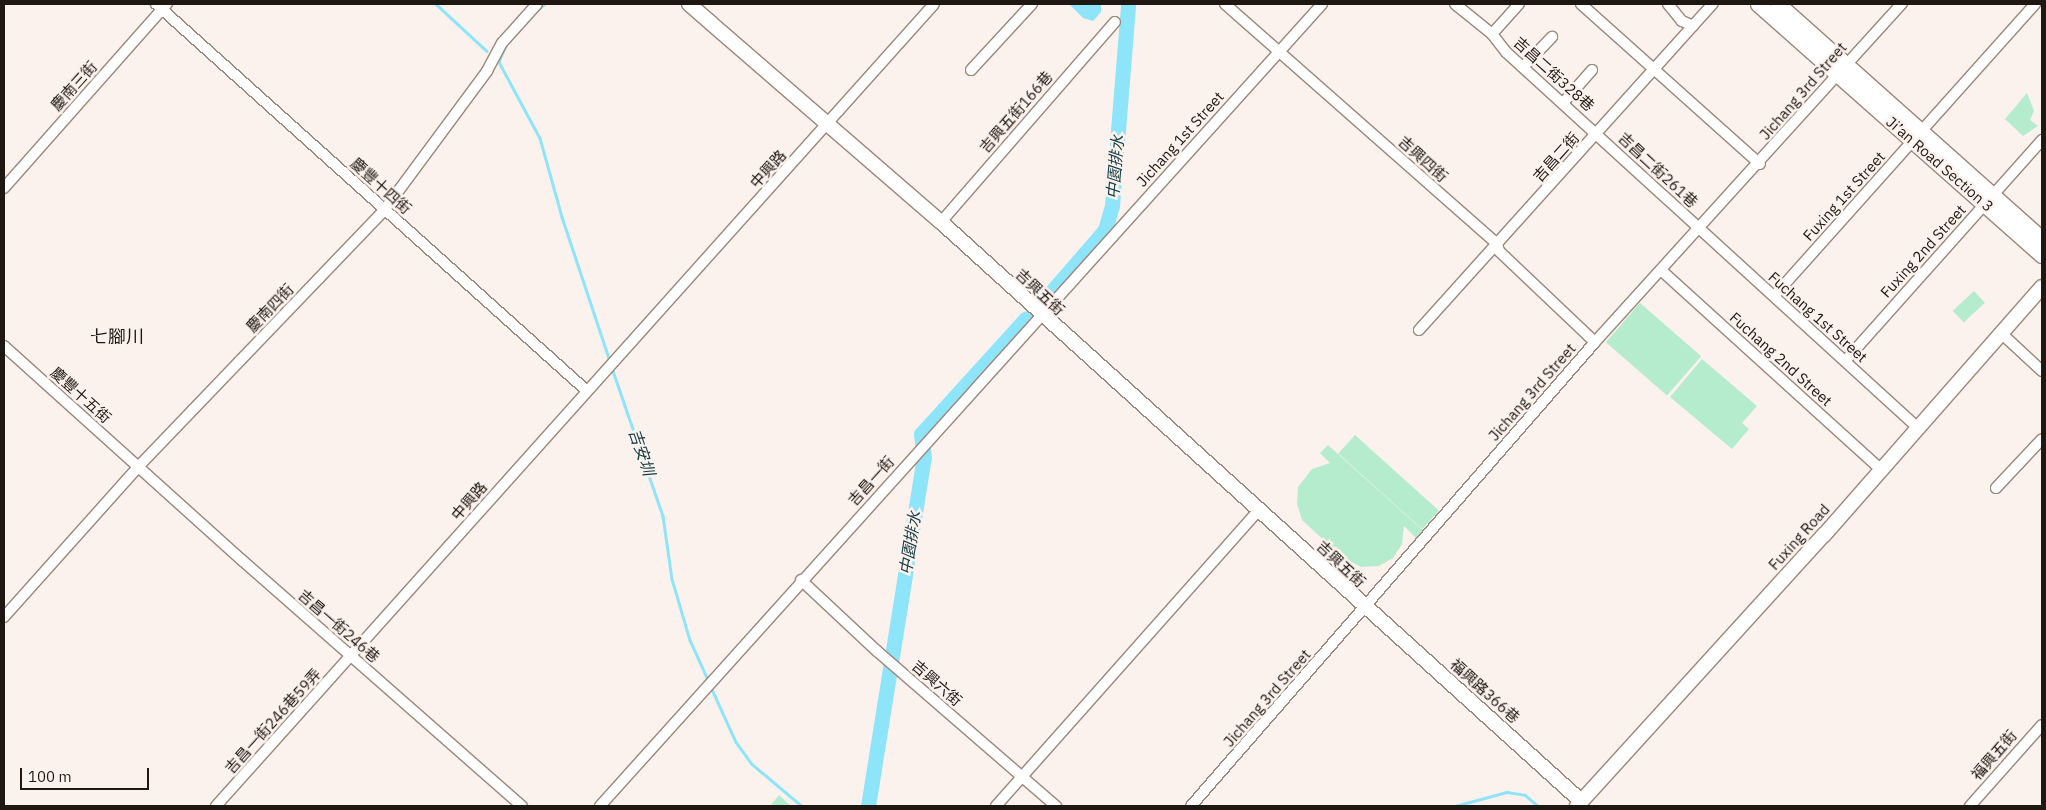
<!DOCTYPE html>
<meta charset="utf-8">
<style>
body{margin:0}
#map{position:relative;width:2046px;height:810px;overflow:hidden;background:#fcf2ed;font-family:"IBM Plex Sans","Noto Sans TC",sans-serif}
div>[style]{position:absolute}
.green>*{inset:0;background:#b5eccd;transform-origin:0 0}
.water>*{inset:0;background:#8ee4f9}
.stream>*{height:2.5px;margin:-1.25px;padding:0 1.25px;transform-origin:1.25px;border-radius:1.25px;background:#8ee4f9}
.river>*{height:15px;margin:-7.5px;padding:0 7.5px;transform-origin:7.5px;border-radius:7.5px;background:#8ee4f9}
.roads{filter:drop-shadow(1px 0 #9d877a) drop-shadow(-1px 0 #9d877a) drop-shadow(0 1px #9d877a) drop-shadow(0 -1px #9d877a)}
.street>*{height:10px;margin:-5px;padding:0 5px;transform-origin:5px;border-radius:5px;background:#fff}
.secondary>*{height:14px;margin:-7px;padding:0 7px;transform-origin:7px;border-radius:7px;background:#fff}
.primary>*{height:15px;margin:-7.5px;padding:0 7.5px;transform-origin:7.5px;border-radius:7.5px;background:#fff}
span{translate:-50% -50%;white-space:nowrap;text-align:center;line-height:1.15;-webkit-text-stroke:5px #fcf2ed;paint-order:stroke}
.street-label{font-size:15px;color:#1f1712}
.water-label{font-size:16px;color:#184049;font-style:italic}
.quarter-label{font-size:18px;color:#1f1712}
.frame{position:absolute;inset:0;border:5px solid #1f1712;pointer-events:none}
.scale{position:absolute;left:20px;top:768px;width:129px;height:22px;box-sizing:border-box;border:2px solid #1f1712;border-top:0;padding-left:6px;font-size:15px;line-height:18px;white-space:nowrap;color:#1f1712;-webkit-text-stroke:4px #fcf2ed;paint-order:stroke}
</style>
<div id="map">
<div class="green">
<div style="clip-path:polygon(2027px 93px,2034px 111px,2030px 120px,2038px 126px,2023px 136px,2005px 119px)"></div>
<div style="left:1974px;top:291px;width:16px;height:29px;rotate:47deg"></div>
<div style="left:1640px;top:303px;width:81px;height:52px;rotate:41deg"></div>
<div style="clip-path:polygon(1702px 359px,1757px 406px,1742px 423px,1749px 429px,1732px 449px,1670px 397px)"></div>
<div style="left:1355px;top:435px;width:113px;height:25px;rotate:42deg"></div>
<div style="clip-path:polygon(1328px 445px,1427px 534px,1420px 542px,1404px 526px,1402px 544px,1393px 558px,1379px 566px,1361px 567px,1342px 557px,1302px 520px,1297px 504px,1298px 487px,1312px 469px,1330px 463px,1320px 453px)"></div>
<div style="clip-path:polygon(779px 795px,791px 806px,770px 806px)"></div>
</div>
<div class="water">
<div style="clip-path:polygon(1069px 4px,1101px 4px,1101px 12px,1093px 21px,1083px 18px)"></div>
</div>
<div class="stream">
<div style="left:436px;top:4px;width:69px;rotate:42.7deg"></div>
<div style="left:540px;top:8px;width:6px;rotate:-45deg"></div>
<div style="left:506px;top:46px;width:17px;rotate:114deg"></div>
<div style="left:499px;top:62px;width:86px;rotate:61.7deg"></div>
<div style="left:540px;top:138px;width:82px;rotate:74.4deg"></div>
<div style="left:562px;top:217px;width:152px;rotate:71.6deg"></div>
<div style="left:612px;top:368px;width:157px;rotate:71deg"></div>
<div style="left:663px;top:516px;width:64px;rotate:81.9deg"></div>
<div style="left:672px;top:579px;width:64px;rotate:73.6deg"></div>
<div style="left:690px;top:640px;width:46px;rotate:65.7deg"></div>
<div style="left:711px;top:687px;width:60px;rotate:65.6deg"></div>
<div style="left:736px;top:742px;width:27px;rotate:54deg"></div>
<div style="left:752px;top:764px;width:65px;rotate:40deg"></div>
<div style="left:1455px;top:806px;width:54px;rotate:-15.1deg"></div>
<div style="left:1507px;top:792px;width:18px;rotate:9deg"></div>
<div style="left:1525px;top:795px;width:17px;rotate:40deg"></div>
</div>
<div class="river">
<div style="left:1040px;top:305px;width:99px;rotate:-49.1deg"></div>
<div style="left:1105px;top:230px;width:26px;rotate:-74deg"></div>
<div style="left:1112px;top:205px;width:202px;rotate:-85.4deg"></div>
<div style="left:868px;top:806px;width:352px;rotate:-80.9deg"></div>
<div style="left:924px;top:458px;width:24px;rotate:-97deg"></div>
<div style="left:921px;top:434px;width:156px;rotate:-47.8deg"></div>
</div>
<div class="roads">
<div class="street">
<div style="left:156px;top:4px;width:579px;rotate:41.92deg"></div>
<div style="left:1225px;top:4px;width:363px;rotate:41.4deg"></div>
<div style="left:1497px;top:244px;width:7px;rotate:74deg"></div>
<div style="left:1499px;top:251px;width:132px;rotate:43.5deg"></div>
<div style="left:1455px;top:4px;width:48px;rotate:39deg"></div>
<div style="left:1492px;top:34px;width:40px;rotate:-48deg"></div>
<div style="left:1581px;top:4px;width:240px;rotate:41.8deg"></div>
<div style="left:1668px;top:4px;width:22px;rotate:51deg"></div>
<div style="left:1682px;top:21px;width:12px;rotate:24deg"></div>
<div style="left:1492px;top:34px;width:23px;rotate:52deg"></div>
<div style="left:1506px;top:52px;width:558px;rotate:42.38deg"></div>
<div style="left:1523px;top:67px;width:42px;rotate:-46deg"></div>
<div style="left:971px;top:70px;width:90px;rotate:-47.3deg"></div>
<div style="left:1563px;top:103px;width:44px;rotate:-48.7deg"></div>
<div style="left:4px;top:188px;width:246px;rotate:-48.5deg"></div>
<div style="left:941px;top:222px;width:265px;rotate:-49deg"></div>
<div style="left:1662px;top:271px;width:294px;rotate:42.2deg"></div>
<div style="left:1774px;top:296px;width:392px;rotate:-48.2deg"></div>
<div style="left:1419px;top:330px;width:439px;rotate:-48deg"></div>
<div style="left:2001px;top:333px;width:56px;rotate:42.8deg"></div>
<div style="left:4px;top:346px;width:321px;rotate:42deg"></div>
<div style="left:243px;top:561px;width:371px;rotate:41.3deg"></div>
<div style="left:1846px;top:360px;width:295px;rotate:-48.3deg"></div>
<div style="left:1996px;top:488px;width:67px;rotate:-46.8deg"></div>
<div style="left:801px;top:580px;width:104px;rotate:43.1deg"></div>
<div style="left:877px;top:651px;width:237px;rotate:40.9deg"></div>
<div style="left:4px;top:617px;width:201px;rotate:-48.2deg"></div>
<div style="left:138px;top:467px;width:357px;rotate:-46.2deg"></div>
<div style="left:385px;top:209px;width:172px;rotate:-53.5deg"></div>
<div style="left:487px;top:71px;width:32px;rotate:-62deg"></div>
<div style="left:502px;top:43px;width:52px;rotate:-48.1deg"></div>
<div style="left:216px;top:806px;width:1076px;rotate:-48.16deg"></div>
<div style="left:600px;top:806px;width:1079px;rotate:-48deg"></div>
<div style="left:996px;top:806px;width:396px;rotate:-48.4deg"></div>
<div style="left:1191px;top:806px;width:615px;rotate:-48.95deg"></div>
<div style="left:1595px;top:342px;width:457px;rotate:-47.8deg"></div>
<div style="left:1970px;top:806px;width:108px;rotate:-48.4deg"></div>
</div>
<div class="secondary">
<div style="left:689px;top:4px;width:333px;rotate:40.9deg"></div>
<div style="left:941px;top:222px;width:863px;rotate:42.14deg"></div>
<div style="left:1577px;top:806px;width:367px;rotate:-47.7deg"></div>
<div style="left:1824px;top:535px;width:330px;rotate:-48.7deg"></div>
</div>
<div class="primary">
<div style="left:1758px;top:4px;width:379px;rotate:41.5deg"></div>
<div style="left:1778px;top:4px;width:353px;rotate:41.7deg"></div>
</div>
</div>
<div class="street-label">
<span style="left:1554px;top:74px;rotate:42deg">吉昌二街328巷</span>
<span style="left:74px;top:86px;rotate:-48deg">慶南三街</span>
<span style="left:1803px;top:91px;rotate:-49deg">Jichang 3rd Street</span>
<span style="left:1016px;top:112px;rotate:-49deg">吉興五街166巷</span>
<span style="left:1180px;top:139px;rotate:-48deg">Jichang 1st Street</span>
<span style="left:1556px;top:157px;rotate:-48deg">吉昌二街</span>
<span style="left:1423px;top:159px;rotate:42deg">吉興四街</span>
<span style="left:1940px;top:164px;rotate:41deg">Ji’an Road Section 3</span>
<span style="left:768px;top:169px;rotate:-48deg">中興路</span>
<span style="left:1658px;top:170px;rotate:43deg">吉昌二街261巷</span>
<span style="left:381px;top:186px;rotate:42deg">慶豐十四街</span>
<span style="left:1844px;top:196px;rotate:-48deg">Fuxing 1st Street</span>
<span style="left:1923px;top:251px;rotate:-48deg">Fuxing 2nd Street</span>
<span style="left:1040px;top:292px;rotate:43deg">吉興五街</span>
<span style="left:270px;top:308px;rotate:-46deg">慶南四街</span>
<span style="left:1818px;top:317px;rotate:42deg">Fuchang 1st Street</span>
<span style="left:1781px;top:359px;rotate:42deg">Fuchang 2nd Street</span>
<span style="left:1532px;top:392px;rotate:-49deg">Jichang 3rd Street</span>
<span style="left:81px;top:395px;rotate:42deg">慶豐十五街</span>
<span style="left:871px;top:481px;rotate:-48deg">吉昌一街</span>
<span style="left:469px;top:501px;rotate:-49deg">中興路</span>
<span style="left:1799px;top:537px;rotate:-48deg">Fuxing Road</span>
<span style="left:1341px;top:564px;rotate:43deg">吉興五街</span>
<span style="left:339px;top:626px;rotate:41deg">吉昌一街246巷</span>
<span style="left:937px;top:683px;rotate:41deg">吉興六街</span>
<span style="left:1485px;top:691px;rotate:42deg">福興路366巷</span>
<span style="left:1267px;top:698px;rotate:-49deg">Jichang 3rd Street</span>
<span style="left:273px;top:721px;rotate:-48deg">吉昌一街246巷59弄</span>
<span style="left:1994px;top:755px;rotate:-49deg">福興五街</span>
</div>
<div class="water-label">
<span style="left:1115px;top:167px;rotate:-85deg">中園排水</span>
<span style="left:642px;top:452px;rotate:71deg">吉安圳</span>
<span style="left:910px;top:543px;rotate:-81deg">中園排水</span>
</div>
<div class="quarter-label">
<span style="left:117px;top:337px">七腳川</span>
</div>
<div class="frame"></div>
<div class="scale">100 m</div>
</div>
